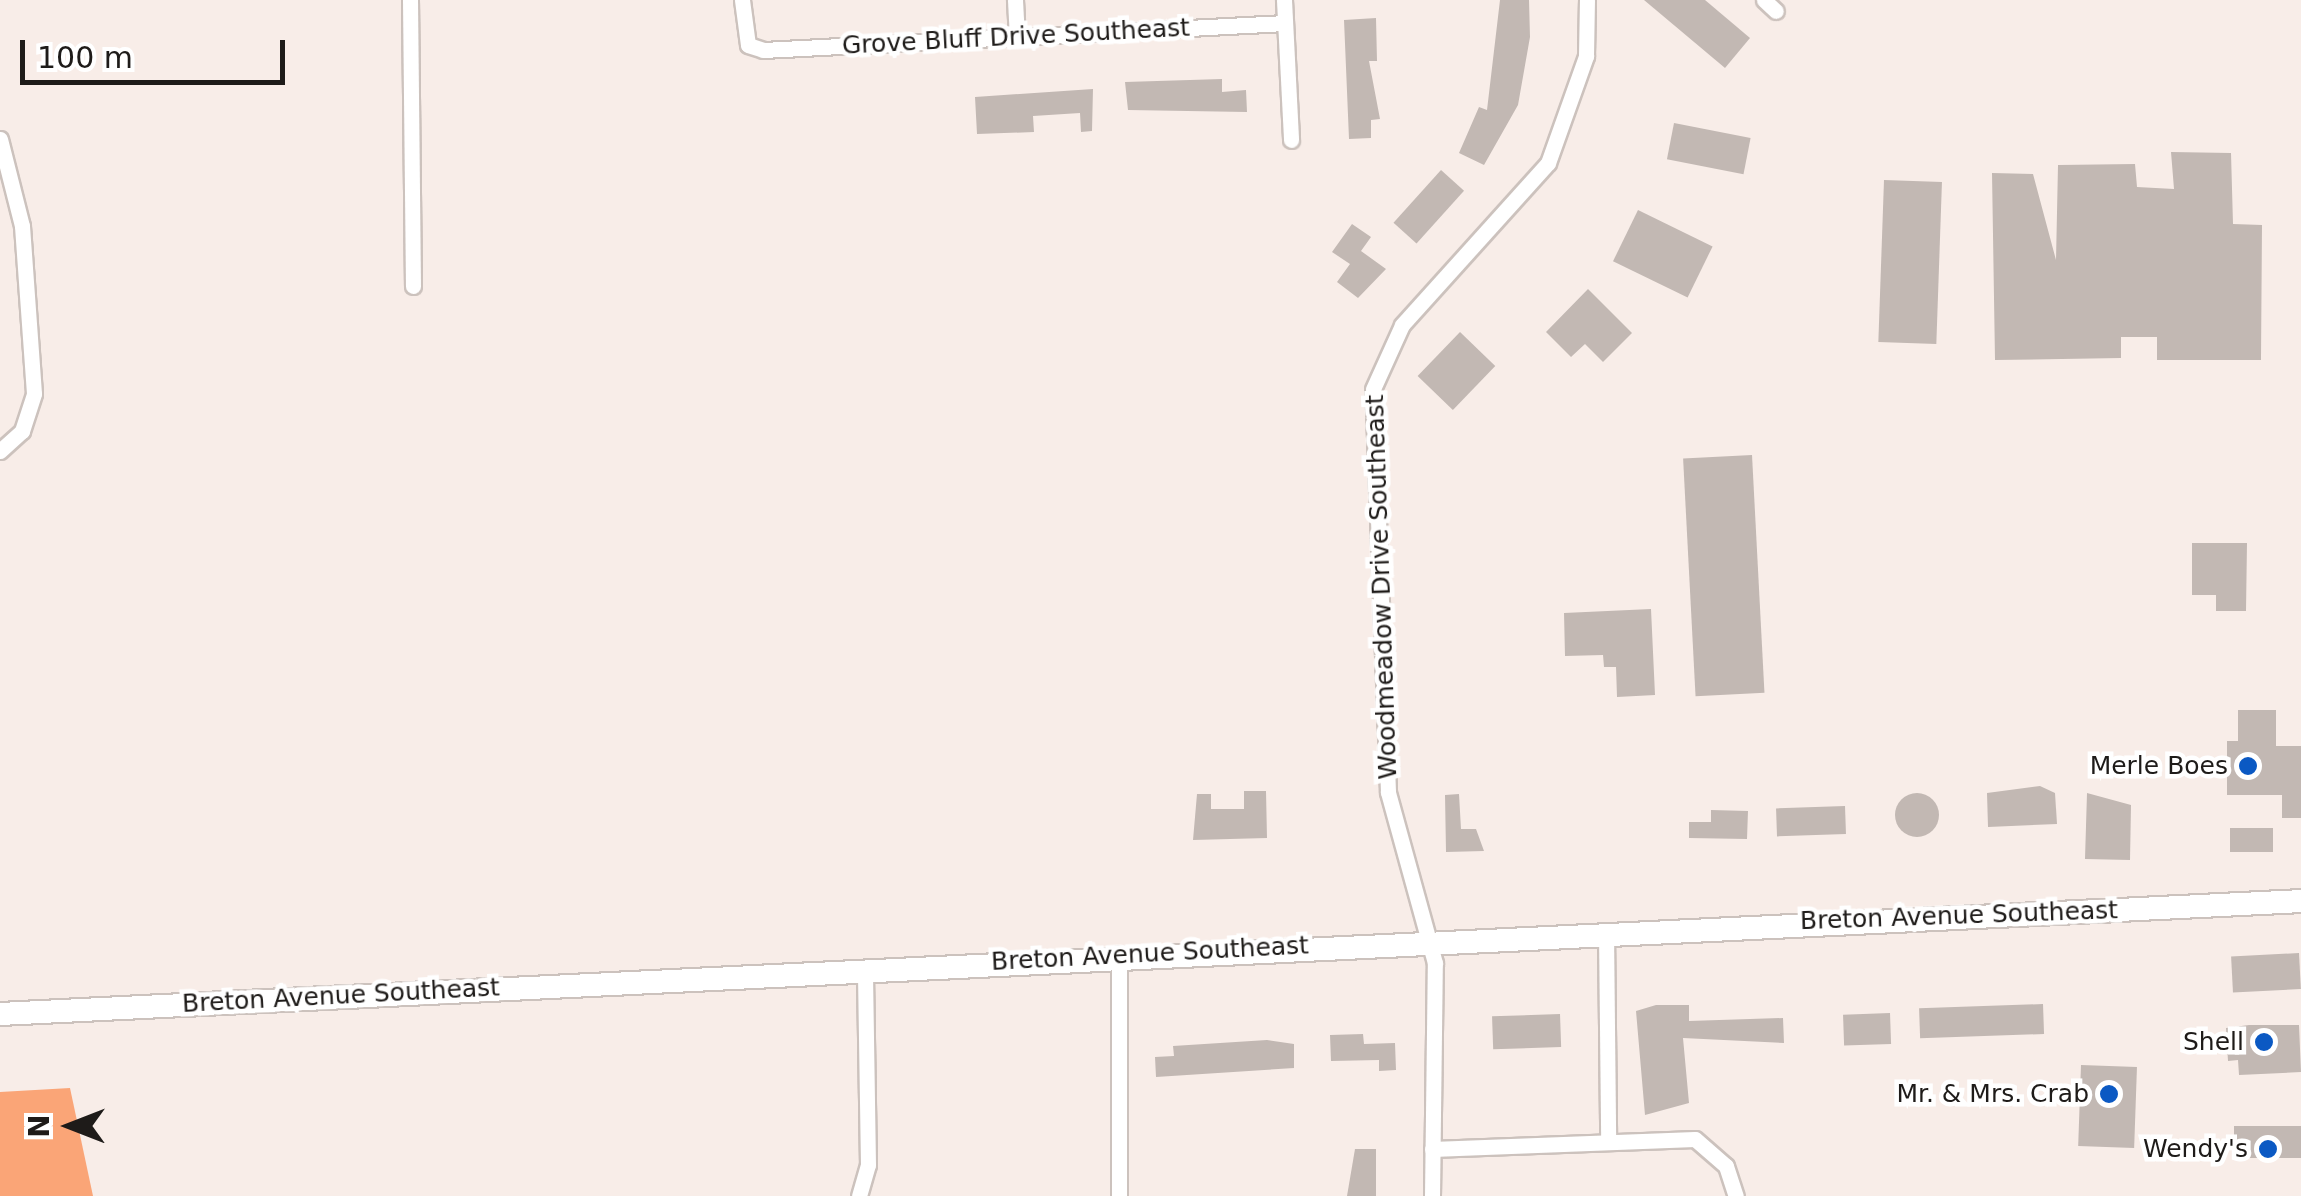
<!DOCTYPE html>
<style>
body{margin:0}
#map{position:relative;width:2301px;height:1196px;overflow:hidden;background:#f8ede8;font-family:"DejaVu Sans",sans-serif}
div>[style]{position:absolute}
.forest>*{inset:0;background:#faa577}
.building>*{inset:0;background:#c2b8b3;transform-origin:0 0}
.round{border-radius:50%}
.roads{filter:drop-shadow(2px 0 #ccc2bd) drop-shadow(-2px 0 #ccc2bd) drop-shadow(0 2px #ccc2bd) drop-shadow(0 -2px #ccc2bd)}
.street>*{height:15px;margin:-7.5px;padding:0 7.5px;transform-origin:7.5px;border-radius:7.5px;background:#fff}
.secondary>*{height:22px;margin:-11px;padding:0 11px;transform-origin:11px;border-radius:11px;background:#fff}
.dots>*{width:28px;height:28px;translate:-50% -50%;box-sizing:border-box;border:5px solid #fff;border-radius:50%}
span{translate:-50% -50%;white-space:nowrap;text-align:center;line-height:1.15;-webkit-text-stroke:9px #fff;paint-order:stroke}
.street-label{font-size:25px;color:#1e1b19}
.poi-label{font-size:25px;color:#1e1b19}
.right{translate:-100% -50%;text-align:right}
.north{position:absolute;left:20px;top:1076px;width:100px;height:100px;-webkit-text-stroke:8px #fff;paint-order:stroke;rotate:270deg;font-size:28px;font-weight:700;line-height:40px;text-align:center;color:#1e1b19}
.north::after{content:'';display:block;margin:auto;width:35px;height:45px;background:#1e1b19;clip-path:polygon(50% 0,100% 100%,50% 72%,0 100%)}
.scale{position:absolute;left:20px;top:40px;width:265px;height:45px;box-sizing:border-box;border:5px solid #1e1b19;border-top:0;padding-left:12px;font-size:30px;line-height:35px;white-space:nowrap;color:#1e1b19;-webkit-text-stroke:8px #fff;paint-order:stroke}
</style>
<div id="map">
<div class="forest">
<div style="clip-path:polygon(70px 1088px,93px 1196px,0 1196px,0 1092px)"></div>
</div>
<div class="building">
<div style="clip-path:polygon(1500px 0,1529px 0,1530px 37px,1518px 105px,1484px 165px,1459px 153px,1479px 107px,1487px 110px)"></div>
<div style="clip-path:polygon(1644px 0,1705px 0,1750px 38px,1725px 68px)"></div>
<div style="clip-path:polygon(1376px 18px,1377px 61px,1369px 61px,1380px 119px,1371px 120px,1371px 138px,1349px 139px,1344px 20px)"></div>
<div style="clip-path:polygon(1222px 79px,1222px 92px,1246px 90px,1247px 112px,1128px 110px,1125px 82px)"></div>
<div style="clip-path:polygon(1093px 89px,1092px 131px,1081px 132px,1080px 113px,1033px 116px,1034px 132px,977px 134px,975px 97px)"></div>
<div style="left:1674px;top:123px;width:78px;height:37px;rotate:11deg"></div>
<div style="clip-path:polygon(2171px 152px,2231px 153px,2233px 224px,2262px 225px,2261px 360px,2157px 360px,2157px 337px,2121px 337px,2121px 358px,1995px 360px,1992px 173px,2033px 174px,2056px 260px,2058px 165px,2135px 164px,2137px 187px,2174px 189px)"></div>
<div style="left:1441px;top:170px;width:31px;height:71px;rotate:42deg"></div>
<div style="left:1884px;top:180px;width:58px;height:162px;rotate:2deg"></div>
<div style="left:1638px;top:210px;width:83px;height:57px;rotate:26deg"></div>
<div style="clip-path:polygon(1352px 224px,1371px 237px,1361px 251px,1386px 269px,1358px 298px,1337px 282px,1350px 264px,1332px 252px)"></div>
<div style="clip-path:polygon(1588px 289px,1632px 333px,1603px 362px,1585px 344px,1571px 357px,1546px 332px)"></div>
<div style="left:1460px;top:332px;width:49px;height:61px;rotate:44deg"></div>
<div style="left:1752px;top:455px;width:238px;height:69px;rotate:87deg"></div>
<div style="clip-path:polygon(2192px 543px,2247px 543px,2246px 611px,2216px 611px,2216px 595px,2192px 595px)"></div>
<div style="clip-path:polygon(1651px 609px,1655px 695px,1617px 697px,1616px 667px,1604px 667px,1603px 655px,1565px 656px,1564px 613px)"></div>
<div style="clip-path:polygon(2238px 710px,2276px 710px,2276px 746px,2301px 746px,2301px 818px,2282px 818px,2282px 795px,2227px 795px,2227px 741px,2238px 741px)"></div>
<div style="clip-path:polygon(2040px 786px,2055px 793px,2057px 824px,1988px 827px,1987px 793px)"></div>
<div style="clip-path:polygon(1244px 791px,1266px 791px,1267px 838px,1193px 840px,1197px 794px,1211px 794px,1211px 809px,1244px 809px)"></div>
<div class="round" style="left:1895px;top:793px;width:44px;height:44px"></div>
<div style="clip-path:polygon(2087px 793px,2131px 805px,2130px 860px,2085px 859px)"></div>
<div style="clip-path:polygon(1459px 794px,1461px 829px,1476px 829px,1484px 851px,1446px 852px,1445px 795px)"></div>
<div style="left:1845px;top:806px;width:28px;height:69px;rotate:88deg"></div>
<div style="clip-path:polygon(1711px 810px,1748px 811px,1747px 839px,1689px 838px,1689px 822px,1711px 822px)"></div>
<div style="left:2273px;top:828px;width:24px;height:43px;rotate:90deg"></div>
<div style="left:2299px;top:953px;width:36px;height:68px;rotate:87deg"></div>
<div style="left:2043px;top:1004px;width:30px;height:124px;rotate:88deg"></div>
<div style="clip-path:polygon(1656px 1005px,1689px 1005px,1689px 1021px,1783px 1018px,1784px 1043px,1683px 1038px,1689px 1103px,1645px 1115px,1636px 1011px)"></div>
<div style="left:1890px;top:1013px;width:31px;height:47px;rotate:88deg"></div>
<div style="left:1560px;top:1014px;width:33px;height:68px;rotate:88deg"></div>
<div style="clip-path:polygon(2249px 1025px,2299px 1025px,2301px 1072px,2239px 1075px,2238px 1060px,2228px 1061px,2226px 1028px)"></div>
<div style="clip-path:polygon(1363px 1034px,1364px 1044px,1395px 1043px,1396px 1070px,1379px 1071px,1379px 1060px,1331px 1061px,1330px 1035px)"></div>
<div style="clip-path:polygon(1267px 1040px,1294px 1044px,1294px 1068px,1156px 1077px,1155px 1057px,1174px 1056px,1173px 1046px)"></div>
<div style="left:2081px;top:1065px;width:56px;height:81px;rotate:2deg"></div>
<div style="left:2301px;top:1126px;width:32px;height:67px;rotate:90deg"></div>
<div style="clip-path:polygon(1355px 1149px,1376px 1149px,1376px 1196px,1347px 1196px)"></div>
</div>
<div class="roads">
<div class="street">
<div style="left:410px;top:0;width:286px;rotate:89.4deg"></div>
<div style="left:742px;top:0;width:45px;rotate:82.4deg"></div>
<div style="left:748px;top:45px;width:16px;rotate:18deg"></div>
<div style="left:763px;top:50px;width:523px;rotate:-2.96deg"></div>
<div style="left:1015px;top:0;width:38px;rotate:87deg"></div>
<div style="left:1284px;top:0;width:140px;rotate:87.1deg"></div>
<div style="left:1764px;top:0;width:16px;rotate:43deg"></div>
<div style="left:0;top:139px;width:90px;rotate:75.8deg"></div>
<div style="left:22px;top:226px;width:168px;rotate:85.9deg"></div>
<div style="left:34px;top:394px;width:39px;rotate:108deg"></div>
<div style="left:22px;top:431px;width:30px;rotate:138deg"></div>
<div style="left:1606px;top:931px;width:206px;rotate:89.4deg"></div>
<div style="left:1119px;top:954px;width:242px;rotate:90deg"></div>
<div style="left:1432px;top:1149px;width:263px;rotate:-2.2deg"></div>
<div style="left:1695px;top:1139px;width:41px;rotate:41.1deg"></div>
<div style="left:1726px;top:1166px;width:32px;rotate:72deg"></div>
<div style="left:859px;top:1196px;width:32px;rotate:-74deg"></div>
<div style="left:868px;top:1165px;width:194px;rotate:-90.9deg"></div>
<div style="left:1432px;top:1196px;width:233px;rotate:-89.3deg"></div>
<div style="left:1435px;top:963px;width:177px;rotate:-105.4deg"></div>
<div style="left:1388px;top:792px;width:403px;rotate:-92.1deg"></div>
<div style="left:1373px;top:389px;width:70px;rotate:-65.6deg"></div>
<div style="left:1402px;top:325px;width:218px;rotate:-48deg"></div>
<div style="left:1548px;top:163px;width:114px;rotate:-70.4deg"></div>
<div style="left:1586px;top:56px;width:56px;rotate:-89deg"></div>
</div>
<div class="secondary">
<div style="left:0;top:1014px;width:2304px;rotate:-2.81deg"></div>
</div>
</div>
<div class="dots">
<div style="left:2248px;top:766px;background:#0b59c3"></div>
<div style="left:2264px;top:1042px;background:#0b59c3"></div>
<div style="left:2109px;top:1094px;background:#0b59c3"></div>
<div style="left:2268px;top:1149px;background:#0b59c3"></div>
</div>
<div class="street-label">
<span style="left:1016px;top:37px;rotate:-3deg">Grove Bluff Drive Southeast</span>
<span style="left:1382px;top:587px;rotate:-92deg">Woodmeadow Drive Southeast</span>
<span style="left:1959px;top:916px;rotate:-2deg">Breton Avenue Southeast</span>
<span style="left:1150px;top:954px;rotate:-3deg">Breton Avenue Southeast</span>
<span style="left:341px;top:996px;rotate:-3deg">Breton Avenue Southeast</span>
</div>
<div class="poi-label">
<span class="right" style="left:2228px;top:766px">Merle Boes</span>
<span class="right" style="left:2244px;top:1042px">Shell</span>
<span class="right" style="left:2089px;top:1094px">Mr. &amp; Mrs. Crab</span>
<span class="right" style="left:2248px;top:1149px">Wendy's</span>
</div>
<div class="north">N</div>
<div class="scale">100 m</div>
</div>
